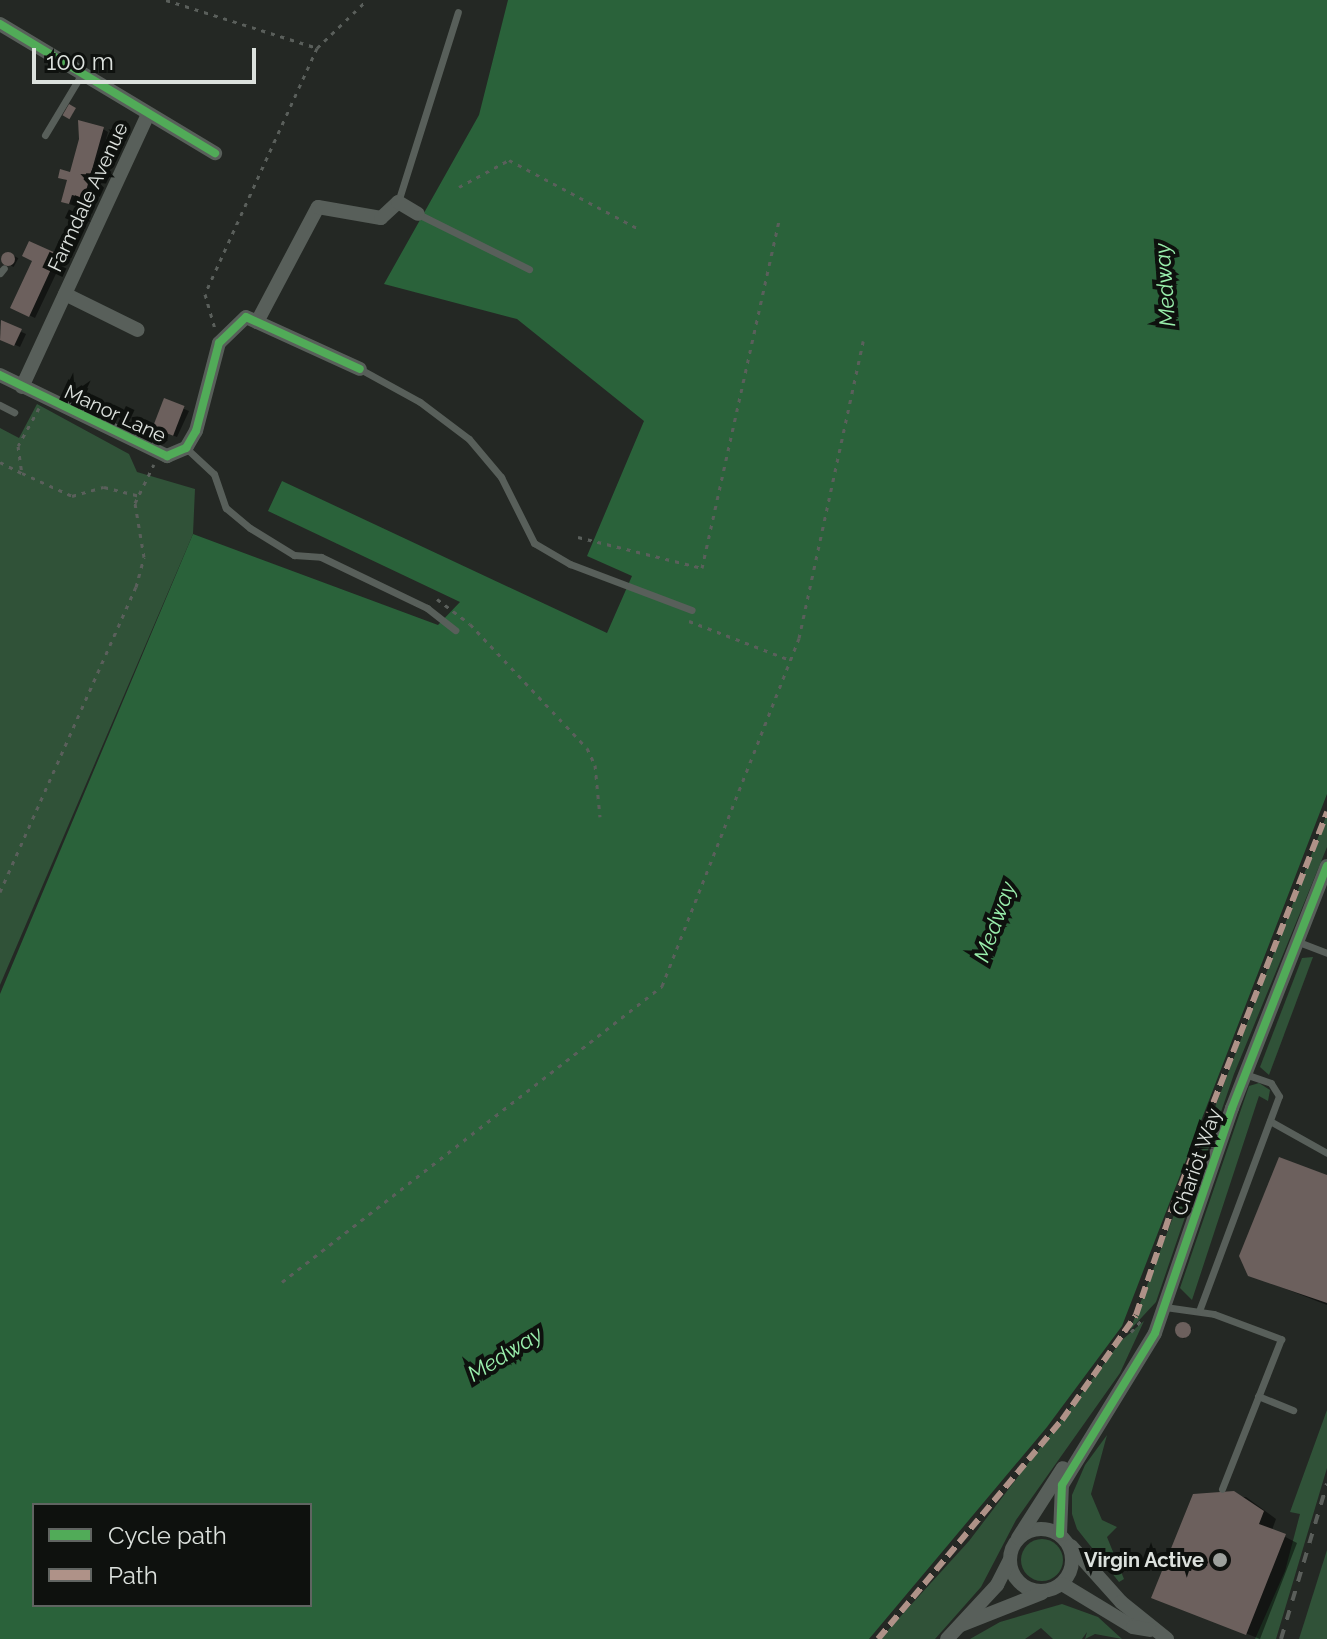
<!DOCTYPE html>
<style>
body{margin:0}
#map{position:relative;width:1327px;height:1639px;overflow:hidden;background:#242824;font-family:Raleway,sans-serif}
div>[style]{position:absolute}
.green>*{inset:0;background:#305238}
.round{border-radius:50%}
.water>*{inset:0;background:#2a623a}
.shadow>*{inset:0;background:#0007;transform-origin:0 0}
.building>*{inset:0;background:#6c605d;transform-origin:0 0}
.path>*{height:3px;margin-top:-1.5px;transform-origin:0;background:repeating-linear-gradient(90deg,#5a5f5b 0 4px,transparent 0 10px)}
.service>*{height:7px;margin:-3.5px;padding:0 3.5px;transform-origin:3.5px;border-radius:3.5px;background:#585f5a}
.minor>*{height:14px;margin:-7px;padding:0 7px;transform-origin:7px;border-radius:7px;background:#585f5a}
.minor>.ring{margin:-7px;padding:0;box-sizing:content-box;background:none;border:14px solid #585f5a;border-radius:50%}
.rail>*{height:4px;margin-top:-2px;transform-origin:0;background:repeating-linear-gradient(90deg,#5a5e5a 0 10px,transparent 0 20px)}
.quiet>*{height:6px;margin-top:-3px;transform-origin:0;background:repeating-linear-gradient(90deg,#af9288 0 12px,transparent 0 18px)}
.cycleway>*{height:8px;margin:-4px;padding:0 4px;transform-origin:4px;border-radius:4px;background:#51ab58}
.dots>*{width:22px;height:22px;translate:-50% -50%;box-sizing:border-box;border:4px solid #0e110e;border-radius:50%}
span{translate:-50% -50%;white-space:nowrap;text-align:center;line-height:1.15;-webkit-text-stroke:8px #0e110e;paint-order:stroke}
.street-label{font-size:20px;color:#dce1dd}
.poi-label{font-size:20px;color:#dce1dd;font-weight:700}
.right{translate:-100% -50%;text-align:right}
.water-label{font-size:22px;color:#9af0ad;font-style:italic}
.legend{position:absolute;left:32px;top:1503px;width:280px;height:104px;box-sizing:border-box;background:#0e110e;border:2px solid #606461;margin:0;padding:10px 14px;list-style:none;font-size:24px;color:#dce1dd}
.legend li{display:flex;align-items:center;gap:16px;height:40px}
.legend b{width:40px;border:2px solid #606461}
.scale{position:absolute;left:32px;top:48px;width:224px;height:36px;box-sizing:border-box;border:4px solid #dce1dd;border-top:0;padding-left:10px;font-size:24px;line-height:28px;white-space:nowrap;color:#dce1dd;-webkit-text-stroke:6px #0e110e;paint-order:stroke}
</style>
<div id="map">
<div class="green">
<div style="clip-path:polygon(37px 404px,129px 454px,137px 472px,195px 489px,193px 534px,0 985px,0 428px,19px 438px)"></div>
<div style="clip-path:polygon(1327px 814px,1327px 847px,1234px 1074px,1156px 1302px,1130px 1330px)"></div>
<div style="clip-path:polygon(1313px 957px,1269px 1075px,1260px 1067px,1302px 958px)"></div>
<div style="clip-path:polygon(1259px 1083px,1270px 1090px,1268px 1101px,1259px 1096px,1192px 1300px,1180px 1288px,1249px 1086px)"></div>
<div style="clip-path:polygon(1144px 1321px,1120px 1373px,1016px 1520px,981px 1587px,935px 1639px,880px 1639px,969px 1541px,1122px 1340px)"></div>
<div style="clip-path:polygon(1327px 1410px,1327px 1468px,1276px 1639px,1255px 1639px,1285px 1571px,1300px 1514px,1290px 1512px)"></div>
<div style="clip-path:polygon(1107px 1435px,1091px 1494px,1102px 1520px,1117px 1527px,1107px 1537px,1124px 1579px,1119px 1582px,1077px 1529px,1072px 1514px,1072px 1495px,1085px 1465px)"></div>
<div class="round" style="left:1021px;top:1539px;width:42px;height:42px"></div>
<div style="clip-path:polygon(1327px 1550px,1327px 1639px,1299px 1639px)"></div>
<div style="clip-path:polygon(1062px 1604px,1098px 1617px,1122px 1639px,1095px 1634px,1085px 1639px,1087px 1632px,1082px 1639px,1053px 1639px,1041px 1628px,1025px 1639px,970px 1639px,1000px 1622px)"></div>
</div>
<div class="water">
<div style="clip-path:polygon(evenodd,508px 0,1327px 0,1327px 794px,1122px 1326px,1047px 1427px,869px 1639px,0 1639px,0 994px,193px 534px,438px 625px,460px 602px,268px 511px,282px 481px,607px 633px,632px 576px,587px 556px,644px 421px,517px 319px,384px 284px,479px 115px,508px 0,34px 1505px,310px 1505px,310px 1605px,34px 1605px,34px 1505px)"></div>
</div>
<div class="shadow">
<div style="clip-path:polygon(103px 129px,108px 132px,89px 200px,78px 196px,75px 206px,69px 204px,63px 201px,69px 181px,60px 177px,71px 174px)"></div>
<div style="clip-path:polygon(30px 244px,63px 259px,35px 318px,18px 310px,35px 261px)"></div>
<div style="left:7px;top:252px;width:13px;height:10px;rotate:29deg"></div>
<div style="clip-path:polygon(2px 323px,26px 334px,20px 347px,0 338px)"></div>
<div style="clip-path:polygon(165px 401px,189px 411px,177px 437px,160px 431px)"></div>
<div style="clip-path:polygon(1327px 1178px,1327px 1305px,1250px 1275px)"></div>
<div style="clip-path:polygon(1181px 1325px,1192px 1329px,1184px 1339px,1177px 1331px)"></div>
<div style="clip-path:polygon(1194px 1496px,1246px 1497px,1276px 1519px,1272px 1530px,1297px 1543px,1260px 1639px,1154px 1597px)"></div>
</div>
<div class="building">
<div style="left:69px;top:104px;width:8px;height:13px;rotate:30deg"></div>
<div style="clip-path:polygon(78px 120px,104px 127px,84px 198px,72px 195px,69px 204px,61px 202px,67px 180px,58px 178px,60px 169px,70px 172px,79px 139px)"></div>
<div style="clip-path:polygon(29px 241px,58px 254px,29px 317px,10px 308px,32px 261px,22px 256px)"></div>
<div class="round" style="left:1px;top:252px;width:14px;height:14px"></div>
<div style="clip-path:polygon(1px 320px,22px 329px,14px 346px,0 340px)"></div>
<div style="left:164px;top:398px;width:22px;height:32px;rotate:21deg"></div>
<div style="clip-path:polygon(1279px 1157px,1327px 1175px,1327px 1303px,1248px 1276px,1239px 1256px)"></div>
<div class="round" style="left:1175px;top:1322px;width:16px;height:16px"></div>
<div style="clip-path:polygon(1234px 1491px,1264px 1511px,1259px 1524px,1286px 1534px,1246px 1635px,1151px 1598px,1193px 1494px)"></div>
</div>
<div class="path">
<div style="left:166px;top:0;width:158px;rotate:17.6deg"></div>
<div style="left:317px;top:48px;width:270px;rotate:114.5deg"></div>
<div style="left:205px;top:294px;width:35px;rotate:74deg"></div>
<div style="left:317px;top:48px;width:69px;rotate:-43.8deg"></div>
<div style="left:459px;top:187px;width:57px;rotate:-28.4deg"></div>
<div style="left:509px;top:160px;width:147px;rotate:28deg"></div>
<div style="left:39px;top:408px;width:43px;rotate:118.9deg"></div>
<div style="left:18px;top:446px;width:27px;rotate:82deg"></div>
<div style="left:22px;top:473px;width:55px;rotate:24.7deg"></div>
<div style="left:72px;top:496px;width:33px;rotate:-16deg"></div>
<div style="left:104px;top:487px;width:37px;rotate:14deg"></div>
<div style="left:0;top:462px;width:25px;rotate:27deg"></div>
<div style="left:578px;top:537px;width:128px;rotate:14deg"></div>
<div style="left:702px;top:568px;width:355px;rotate:-77.5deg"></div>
<div style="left:437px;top:599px;width:41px;rotate:37.1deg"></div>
<div style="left:470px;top:624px;width:170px;rotate:46.7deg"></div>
<div style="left:587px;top:748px;width:19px;rotate:65deg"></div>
<div style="left:595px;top:765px;width:52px;rotate:84.5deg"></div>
<div style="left:689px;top:621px;width:108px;rotate:21.1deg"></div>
<div style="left:0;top:892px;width:334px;rotate:-66deg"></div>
<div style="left:136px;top:587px;width:31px;rotate:-75deg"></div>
<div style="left:144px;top:557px;width:55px;rotate:-99.5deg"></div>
<div style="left:135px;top:503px;width:43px;rotate:-64deg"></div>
<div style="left:282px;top:1282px;width:482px;rotate:-37.9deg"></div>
<div style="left:662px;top:986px;width:374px;rotate:-68.5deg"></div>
<div style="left:799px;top:638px;width:304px;rotate:-77.8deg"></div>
<div style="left:1131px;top:1332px;width:18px;rotate:-49deg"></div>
</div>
<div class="service">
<div style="left:45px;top:135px;width:70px;rotate:-59deg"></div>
<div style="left:398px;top:202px;width:199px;rotate:-72.5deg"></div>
<div style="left:418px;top:214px;width:124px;rotate:26.4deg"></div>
<div style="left:0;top:273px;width:6px;rotate:-51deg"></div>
<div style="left:360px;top:369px;width:68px;rotate:28.8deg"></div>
<div style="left:420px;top:402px;width:61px;rotate:37.1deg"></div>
<div style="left:469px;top:439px;width:50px;rotate:49.9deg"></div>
<div style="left:501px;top:477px;width:74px;rotate:63.4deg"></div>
<div style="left:534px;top:543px;width:42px;rotate:30.3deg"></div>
<div style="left:570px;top:564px;width:130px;rotate:20.7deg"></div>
<div style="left:0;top:405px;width:16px;rotate:27deg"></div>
<div style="left:186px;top:448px;width:38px;rotate:43deg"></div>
<div style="left:214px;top:474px;width:36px;rotate:71deg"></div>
<div style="left:226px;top:508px;width:31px;rotate:40deg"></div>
<div style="left:250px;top:528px;width:52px;rotate:31.5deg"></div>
<div style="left:294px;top:555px;width:27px;rotate:4deg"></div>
<div style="left:321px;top:557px;width:118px;rotate:25.7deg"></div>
<div style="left:427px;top:608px;width:36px;rotate:38deg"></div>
<div style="left:1296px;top:941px;width:33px;rotate:21deg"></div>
<div style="left:1270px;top:1121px;width:65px;rotate:29.3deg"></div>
<div style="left:1165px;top:1307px;width:49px;rotate:8.1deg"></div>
<div style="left:1214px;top:1314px;width:72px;rotate:20.5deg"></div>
<div style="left:1281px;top:1339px;width:161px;rotate:111.5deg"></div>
<div style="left:1199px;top:1311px;width:229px;rotate:-69.6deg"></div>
<div style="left:1279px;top:1096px;width:15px;rotate:-122deg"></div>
<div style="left:1271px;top:1083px;width:28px;rotate:-161deg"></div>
<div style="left:1258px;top:1396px;width:38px;rotate:22deg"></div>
</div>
<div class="minor">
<div style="left:0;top:24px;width:251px;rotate:31deg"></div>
<div style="left:65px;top:294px;width:81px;rotate:26.3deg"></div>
<div style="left:257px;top:322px;width:130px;rotate:-62.1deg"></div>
<div style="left:318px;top:207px;width:64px;rotate:9.9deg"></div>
<div style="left:381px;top:218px;width:23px;rotate:-43deg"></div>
<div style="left:398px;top:202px;width:23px;rotate:31deg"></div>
<div style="left:0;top:375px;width:186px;rotate:25.9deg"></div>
<div style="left:167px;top:456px;width:21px;rotate:-23deg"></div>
<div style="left:186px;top:448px;width:20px;rotate:-60deg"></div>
<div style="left:196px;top:431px;width:91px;rotate:-75.4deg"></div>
<div style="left:219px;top:343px;width:37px;rotate:-44deg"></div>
<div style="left:246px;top:317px;width:125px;rotate:24.5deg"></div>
<div style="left:22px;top:387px;width:298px;rotate:-65.2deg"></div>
<div class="ring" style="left:1010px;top:1529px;width:48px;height:48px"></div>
<div style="left:1060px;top:1534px;width:49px;rotate:-87.7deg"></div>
<div style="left:1062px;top:1485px;width:178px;rotate:-58.5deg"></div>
<div style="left:1155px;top:1333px;width:238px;rotate:-71.1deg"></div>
<div style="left:1232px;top:1108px;width:260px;rotate:-68.6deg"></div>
<div style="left:1018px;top:1538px;width:83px;rotate:-57.3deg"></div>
<div style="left:1071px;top:1546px;width:75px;rotate:48.2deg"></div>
<div style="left:1121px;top:1602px;width:59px;rotate:38.8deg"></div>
<div style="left:1062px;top:1584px;width:83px;rotate:31.2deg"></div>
<div style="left:1133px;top:1627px;width:17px;rotate:10deg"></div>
<div style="left:961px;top:1625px;width:87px;rotate:-21.6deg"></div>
<div style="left:947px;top:1639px;width:74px;rotate:-47.2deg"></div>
<div style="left:997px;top:1585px;width:27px;rotate:-63deg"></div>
</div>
<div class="rail">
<div style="left:1281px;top:1639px;width:162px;rotate:-73.5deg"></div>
</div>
<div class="quiet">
<div style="left:878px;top:1639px;width:286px;rotate:-50deg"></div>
<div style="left:1062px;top:1420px;width:128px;rotate:-54.8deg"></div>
<div style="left:1136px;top:1315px;width:118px;rotate:-71.3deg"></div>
<div style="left:1174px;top:1203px;width:420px;rotate:-68.6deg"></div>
</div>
<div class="cycleway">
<div style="left:0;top:24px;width:251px;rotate:31deg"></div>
<div style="left:0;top:375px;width:186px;rotate:25.9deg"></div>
<div style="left:167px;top:456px;width:21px;rotate:-23deg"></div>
<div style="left:186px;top:448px;width:20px;rotate:-60deg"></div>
<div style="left:196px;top:431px;width:91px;rotate:-75.4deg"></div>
<div style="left:219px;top:343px;width:37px;rotate:-44deg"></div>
<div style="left:246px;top:317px;width:125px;rotate:24.5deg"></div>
<div style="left:1060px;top:1534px;width:49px;rotate:-87.7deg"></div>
<div style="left:1062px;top:1485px;width:178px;rotate:-58.5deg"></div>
<div style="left:1155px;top:1333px;width:238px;rotate:-71.1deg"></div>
<div style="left:1232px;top:1108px;width:260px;rotate:-68.6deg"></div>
</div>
<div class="dots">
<div style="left:1220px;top:1560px;background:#9ca09c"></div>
</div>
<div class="street-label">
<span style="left:88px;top:197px;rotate:-65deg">Farmdale Avenue</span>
<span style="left:115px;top:414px;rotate:25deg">Manor Lane</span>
<span style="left:1197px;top:1162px;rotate:-71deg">Chariot Way</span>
</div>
<div class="poi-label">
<span class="right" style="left:1204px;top:1560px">Virgin Active</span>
</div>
<div class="water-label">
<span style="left:1165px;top:285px;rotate:-94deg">Medway</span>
<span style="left:995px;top:922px;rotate:-70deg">Medway</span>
<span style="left:505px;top:1354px;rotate:-32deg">Medway</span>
</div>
<ul class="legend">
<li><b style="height:10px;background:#51ab58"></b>Cycle path</li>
<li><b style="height:10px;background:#af9288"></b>Path</li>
</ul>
<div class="scale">100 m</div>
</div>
